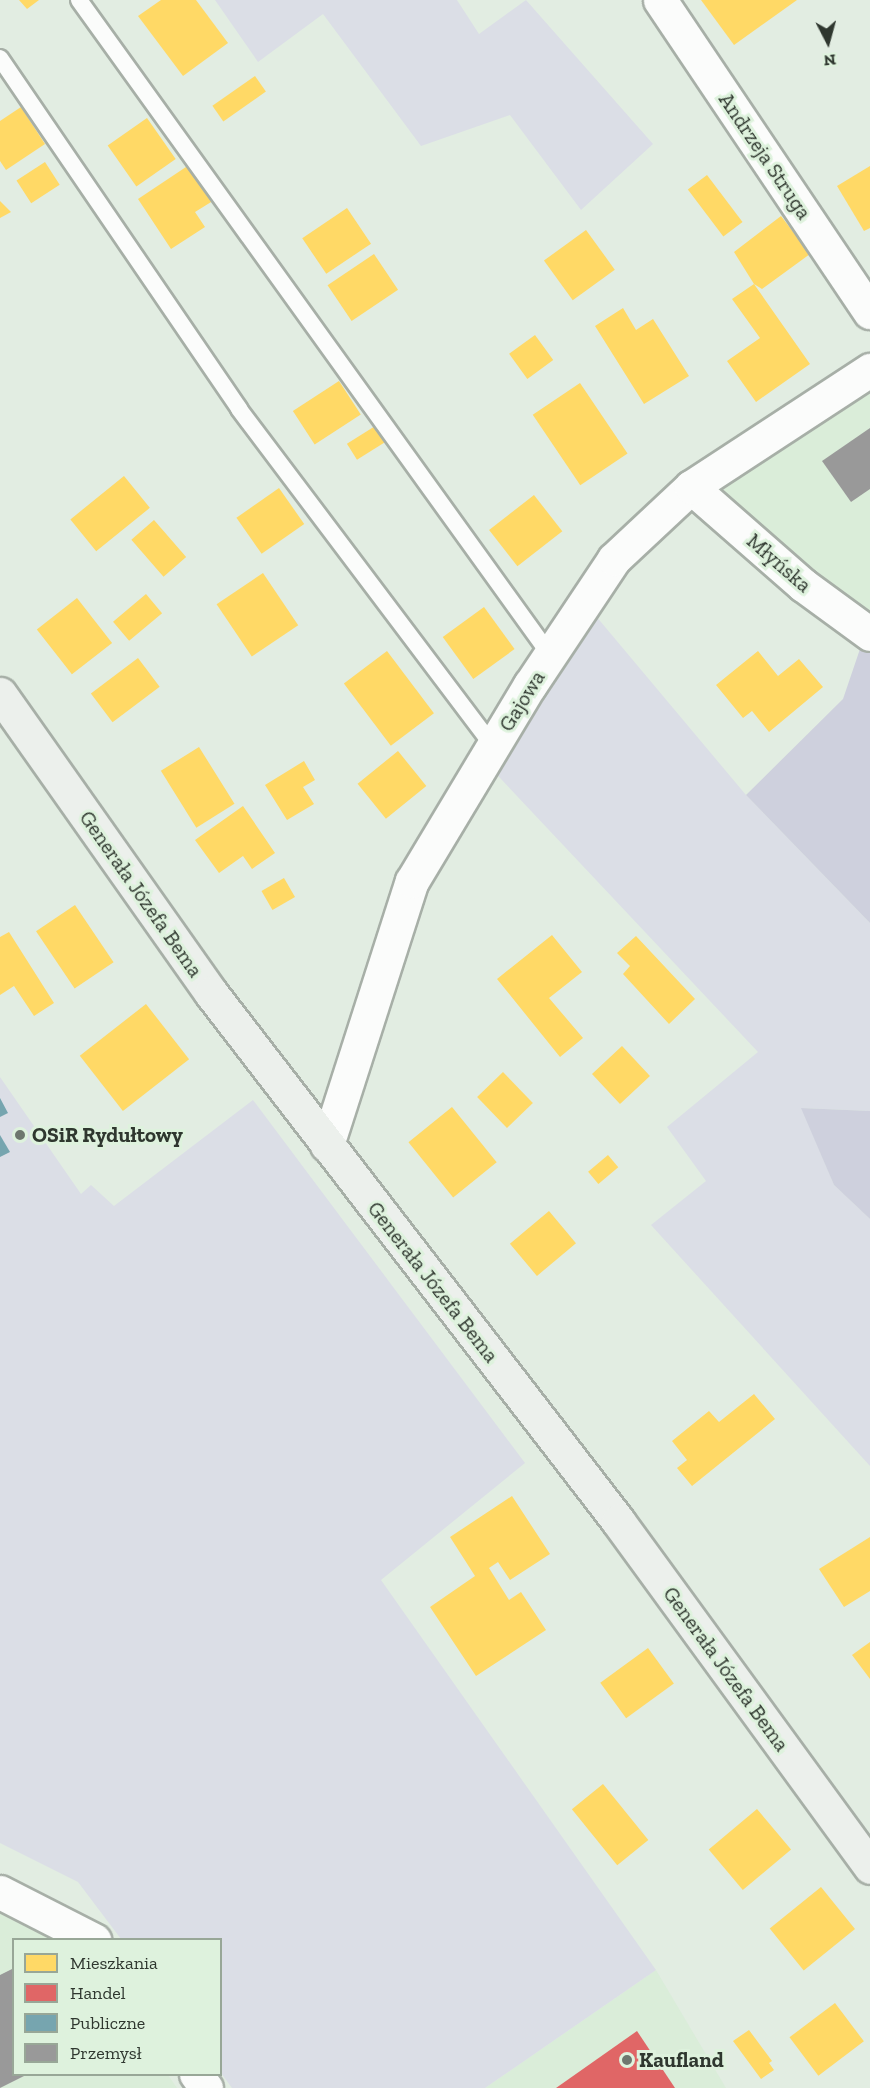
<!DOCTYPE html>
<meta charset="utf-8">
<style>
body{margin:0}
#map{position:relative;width:870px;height:2088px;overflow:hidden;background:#e2ede2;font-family:"Zilla Slab",serif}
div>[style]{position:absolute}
.built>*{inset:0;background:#daedd9}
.green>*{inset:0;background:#dbdee6}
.forest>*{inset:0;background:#ced0dd}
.homes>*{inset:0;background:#ffd966;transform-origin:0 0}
.shops>*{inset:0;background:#e06666}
.public>*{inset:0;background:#76a5af}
.industry>*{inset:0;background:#999}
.roads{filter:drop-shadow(2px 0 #a7afa7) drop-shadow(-2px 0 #a7afa7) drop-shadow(0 2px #a7afa7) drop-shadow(0 -2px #a7afa7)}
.lane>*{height:16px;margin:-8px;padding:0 8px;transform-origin:8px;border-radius:8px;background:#fbfcfb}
.street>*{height:33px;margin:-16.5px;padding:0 16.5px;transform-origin:16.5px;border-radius:16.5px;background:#fbfcfb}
.secondary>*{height:33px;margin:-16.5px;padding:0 16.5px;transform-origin:16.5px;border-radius:16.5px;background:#ecf0ec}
.dots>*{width:16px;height:16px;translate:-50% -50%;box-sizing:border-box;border:3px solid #def2dd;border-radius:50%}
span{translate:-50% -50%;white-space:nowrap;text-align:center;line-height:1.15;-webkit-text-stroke:6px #def2dd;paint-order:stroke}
.street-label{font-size:21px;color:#2f372f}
.poi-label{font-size:21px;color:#2f372f;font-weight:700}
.left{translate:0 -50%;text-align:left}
.legend{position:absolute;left:12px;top:1938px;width:210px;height:138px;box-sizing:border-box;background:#def2dd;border:2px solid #98a797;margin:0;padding:8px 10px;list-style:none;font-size:18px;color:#2f372f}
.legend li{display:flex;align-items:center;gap:12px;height:30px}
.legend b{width:30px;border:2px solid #98a797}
.north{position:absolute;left:798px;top:12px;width:60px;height:60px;-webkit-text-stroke:4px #def2dd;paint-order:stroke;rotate:174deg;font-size:16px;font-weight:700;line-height:24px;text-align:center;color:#2f372f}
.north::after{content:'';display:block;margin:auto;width:21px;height:27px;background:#2f372f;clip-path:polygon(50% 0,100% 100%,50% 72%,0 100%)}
</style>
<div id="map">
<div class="built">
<div style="clip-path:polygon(870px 370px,870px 649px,860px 649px,782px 580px,691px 487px)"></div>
<div style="clip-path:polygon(0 1905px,72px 1939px,14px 1940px,14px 2074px,168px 2075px,177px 2088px,0 2088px)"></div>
<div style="clip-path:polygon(656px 1970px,726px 2088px,485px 2088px)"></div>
</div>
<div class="green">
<div style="clip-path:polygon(215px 0,457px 0,479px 34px,526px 0,653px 144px,581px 210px,510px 115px,421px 146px,323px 14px,258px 62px)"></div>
<div style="clip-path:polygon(585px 603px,746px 795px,870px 923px,870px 1111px,802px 1108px,834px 1185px,870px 1219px,870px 1466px,651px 1225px,706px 1181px,667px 1127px,758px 1052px,484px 761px)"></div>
<div style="clip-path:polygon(0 1077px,81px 1194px,91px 1185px,114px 1206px,253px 1100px,525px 1463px,381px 1580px,656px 1970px,485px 2088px,232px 2088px,221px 2073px,220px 1940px,121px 1939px,78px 1882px,0 1843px)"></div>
</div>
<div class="forest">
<div style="clip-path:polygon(860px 649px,870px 649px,870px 923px,746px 795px,843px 699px)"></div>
<div style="clip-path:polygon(801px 1108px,870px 1111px,870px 1219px,834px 1185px)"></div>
</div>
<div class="homes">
<div style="clip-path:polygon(19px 0,39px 0,27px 9px)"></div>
<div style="clip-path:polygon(161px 0,196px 0,228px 43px,183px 76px,138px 16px)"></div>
<div style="clip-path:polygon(701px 0,797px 0,734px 45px)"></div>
<div style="left:255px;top:76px;width:19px;height:52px;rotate:55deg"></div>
<div style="clip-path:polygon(21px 107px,45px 144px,6px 170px,0 161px,0 121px)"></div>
<div style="left:147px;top:118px;width:50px;height:48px;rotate:55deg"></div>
<div style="left:45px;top:162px;width:27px;height:34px;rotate:57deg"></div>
<div style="clip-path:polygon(192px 163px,216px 199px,195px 212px,205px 227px,171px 249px,138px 199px)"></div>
<div style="clip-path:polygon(870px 166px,870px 228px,864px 231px,837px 186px)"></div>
<div style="left:707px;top:175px;width:59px;height:24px;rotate:53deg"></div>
<div style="clip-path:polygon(0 201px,11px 212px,0 218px)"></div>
<div style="left:347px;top:208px;width:43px;height:54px;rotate:56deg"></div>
<div style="clip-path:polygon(781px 216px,810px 254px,762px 289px,754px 284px,810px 364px,756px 402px,727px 361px,760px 338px,732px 299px,754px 284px,734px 252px)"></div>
<div style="left:586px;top:230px;width:49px;height:52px;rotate:54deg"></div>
<div style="left:374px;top:254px;width:43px;height:56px;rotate:56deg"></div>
<div style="clip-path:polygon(623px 308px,636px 330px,653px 319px,689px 376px,644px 404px,595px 326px)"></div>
<div style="left:535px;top:335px;width:31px;height:32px;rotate:54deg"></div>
<div style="left:339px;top:381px;width:40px;height:55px;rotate:57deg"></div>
<div style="left:580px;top:383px;width:85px;height:57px;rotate:56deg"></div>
<div style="left:380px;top:423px;width:19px;height:39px;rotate:58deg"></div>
<div style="left:124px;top:476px;width:41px;height:69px;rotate:51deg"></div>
<div style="left:279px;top:488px;width:44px;height:52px;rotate:55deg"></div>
<div style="left:534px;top:495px;width:46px;height:57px;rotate:52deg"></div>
<div style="left:154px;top:520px;width:49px;height:30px;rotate:49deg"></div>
<div style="left:263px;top:573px;width:63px;height:56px;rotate:56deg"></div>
<div style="left:146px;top:594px;width:25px;height:43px;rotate:50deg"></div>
<div style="left:77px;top:598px;width:57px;height:51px;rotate:52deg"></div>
<div style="left:484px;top:607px;width:52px;height:51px;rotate:54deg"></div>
<div style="left:387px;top:651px;width:78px;height:54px;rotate:53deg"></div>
<div style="clip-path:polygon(758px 651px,778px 676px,799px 659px,823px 687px,769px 732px,752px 711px,743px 718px,716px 685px)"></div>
<div style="left:138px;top:658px;width:36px;height:59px;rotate:53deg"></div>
<div style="left:199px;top:747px;width:67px;height:45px;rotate:58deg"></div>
<div style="left:398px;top:751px;width:45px;height:52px;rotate:51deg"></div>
<div style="clip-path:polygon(304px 761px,315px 780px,303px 787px,314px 804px,287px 820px,265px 785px)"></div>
<div style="clip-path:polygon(243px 806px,275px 853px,252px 869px,243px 856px,219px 873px,195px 840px)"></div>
<div style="left:284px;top:878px;width:22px;height:26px;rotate:60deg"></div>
<div style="left:75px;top:905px;width:69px;height:47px;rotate:56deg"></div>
<div style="clip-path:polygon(9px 932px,54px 1003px,34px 1016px,14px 986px,0 995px,0 937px)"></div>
<div style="clip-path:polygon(552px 935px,582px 972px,549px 998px,583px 1038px,560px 1057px,497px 979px)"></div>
<div style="clip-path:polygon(636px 936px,695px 999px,669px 1024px,623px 974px,630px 966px,617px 953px)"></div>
<div style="left:146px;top:1004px;width:70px;height:84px;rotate:52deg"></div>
<div style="left:622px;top:1046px;width:41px;height:41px;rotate:47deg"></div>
<div style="left:503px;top:1072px;width:43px;height:36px;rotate:46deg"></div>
<div style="left:452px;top:1107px;width:71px;height:56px;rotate:51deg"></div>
<div style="left:608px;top:1155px;width:16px;height:26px;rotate:50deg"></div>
<div style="left:549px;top:1211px;width:42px;height:51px;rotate:50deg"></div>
<div style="clip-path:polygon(754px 1394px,775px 1419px,692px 1486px,677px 1468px,687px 1460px,672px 1441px,709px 1411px,719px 1422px)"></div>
<div style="clip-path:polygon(512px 1496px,550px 1554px,510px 1580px,498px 1562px,489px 1568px,509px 1600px,521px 1592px,546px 1630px,476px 1676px,430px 1607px,475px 1576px,450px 1537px)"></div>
<div style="clip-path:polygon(870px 1537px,870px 1591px,844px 1607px,819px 1569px)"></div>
<div style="clip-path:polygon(870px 1642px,870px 1679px,852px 1655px)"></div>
<div style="left:648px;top:1648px;width:44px;height:59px;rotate:54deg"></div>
<div style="left:603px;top:1784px;width:72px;height:40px;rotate:51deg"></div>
<div style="left:757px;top:1809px;width:53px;height:63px;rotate:50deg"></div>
<div style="left:821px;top:1887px;width:54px;height:66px;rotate:51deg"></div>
<div style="left:835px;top:2003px;width:48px;height:57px;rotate:53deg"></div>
<div style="clip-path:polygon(749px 2030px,772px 2061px,769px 2063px,774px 2070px,761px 2079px,733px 2041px)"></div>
</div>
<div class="shops">
<div style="clip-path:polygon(637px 2031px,675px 2088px,556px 2088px)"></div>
</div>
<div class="public">
<div style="clip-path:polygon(0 1098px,8px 1113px,0 1117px)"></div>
<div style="clip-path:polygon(0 1135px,10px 1152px,0 1157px)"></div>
</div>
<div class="industry">
<div style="clip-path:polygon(870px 428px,870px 489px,851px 502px,822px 461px)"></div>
<div style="clip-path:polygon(14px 1968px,14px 2074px,28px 2074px,0 2088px,0 1975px)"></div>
</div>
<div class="roads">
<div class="lane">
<div style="left:79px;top:0;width:807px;rotate:54.28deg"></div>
<div style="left:0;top:58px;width:425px;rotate:55.7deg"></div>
<div style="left:239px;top:409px;width:422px;rotate:53deg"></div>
</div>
<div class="street">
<div style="left:660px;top:0;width:376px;rotate:56.1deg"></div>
<div style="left:691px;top:487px;width:149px;rotate:41.2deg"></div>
<div style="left:803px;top:585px;width:83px;rotate:36.2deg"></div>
<div style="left:327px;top:1145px;width:277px;rotate:-72.2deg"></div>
<div style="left:412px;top:881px;width:229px;rotate:-59deg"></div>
<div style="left:530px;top:685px;width:151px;rotate:-56.3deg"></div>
<div style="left:614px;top:559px;width:105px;rotate:-43.1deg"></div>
<div style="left:691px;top:487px;width:214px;rotate:-33.2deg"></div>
<div style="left:0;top:1892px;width:106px;rotate:27.1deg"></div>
<div style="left:196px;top:2074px;width:17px;rotate:54deg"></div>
</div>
<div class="secondary">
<div style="left:0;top:694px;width:366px;rotate:54.8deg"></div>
<div style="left:211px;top:993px;width:667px;rotate:52.37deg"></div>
<div style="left:618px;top:1521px;width:428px;rotate:53.9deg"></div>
</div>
</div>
<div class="dots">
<div style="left:20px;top:1135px;background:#6e776e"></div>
<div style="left:627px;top:2060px;background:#6e776e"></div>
</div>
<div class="street-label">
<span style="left:765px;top:156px;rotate:56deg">Andrzeja Struga</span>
<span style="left:779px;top:563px;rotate:41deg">Młyńska</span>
<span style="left:522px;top:701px;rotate:-58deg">Gajowa</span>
<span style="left:141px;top:894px;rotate:55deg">Generała Józefa Bema</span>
<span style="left:433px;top:1282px;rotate:52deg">Generała Józefa Bema</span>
<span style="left:726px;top:1669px;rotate:54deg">Generała Józefa Bema</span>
</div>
<div class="poi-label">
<span class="left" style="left:32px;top:1135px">OSiR Rydułtowy</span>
<span class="left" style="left:639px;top:2060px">Kaufland</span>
</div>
<ul class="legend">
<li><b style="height:16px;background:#ffd966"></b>Mieszkania</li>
<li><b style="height:16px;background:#e06666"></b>Handel</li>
<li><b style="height:16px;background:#76a5af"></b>Publiczne</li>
<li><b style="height:16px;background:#999"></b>Przemysł</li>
</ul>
<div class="north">N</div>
</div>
